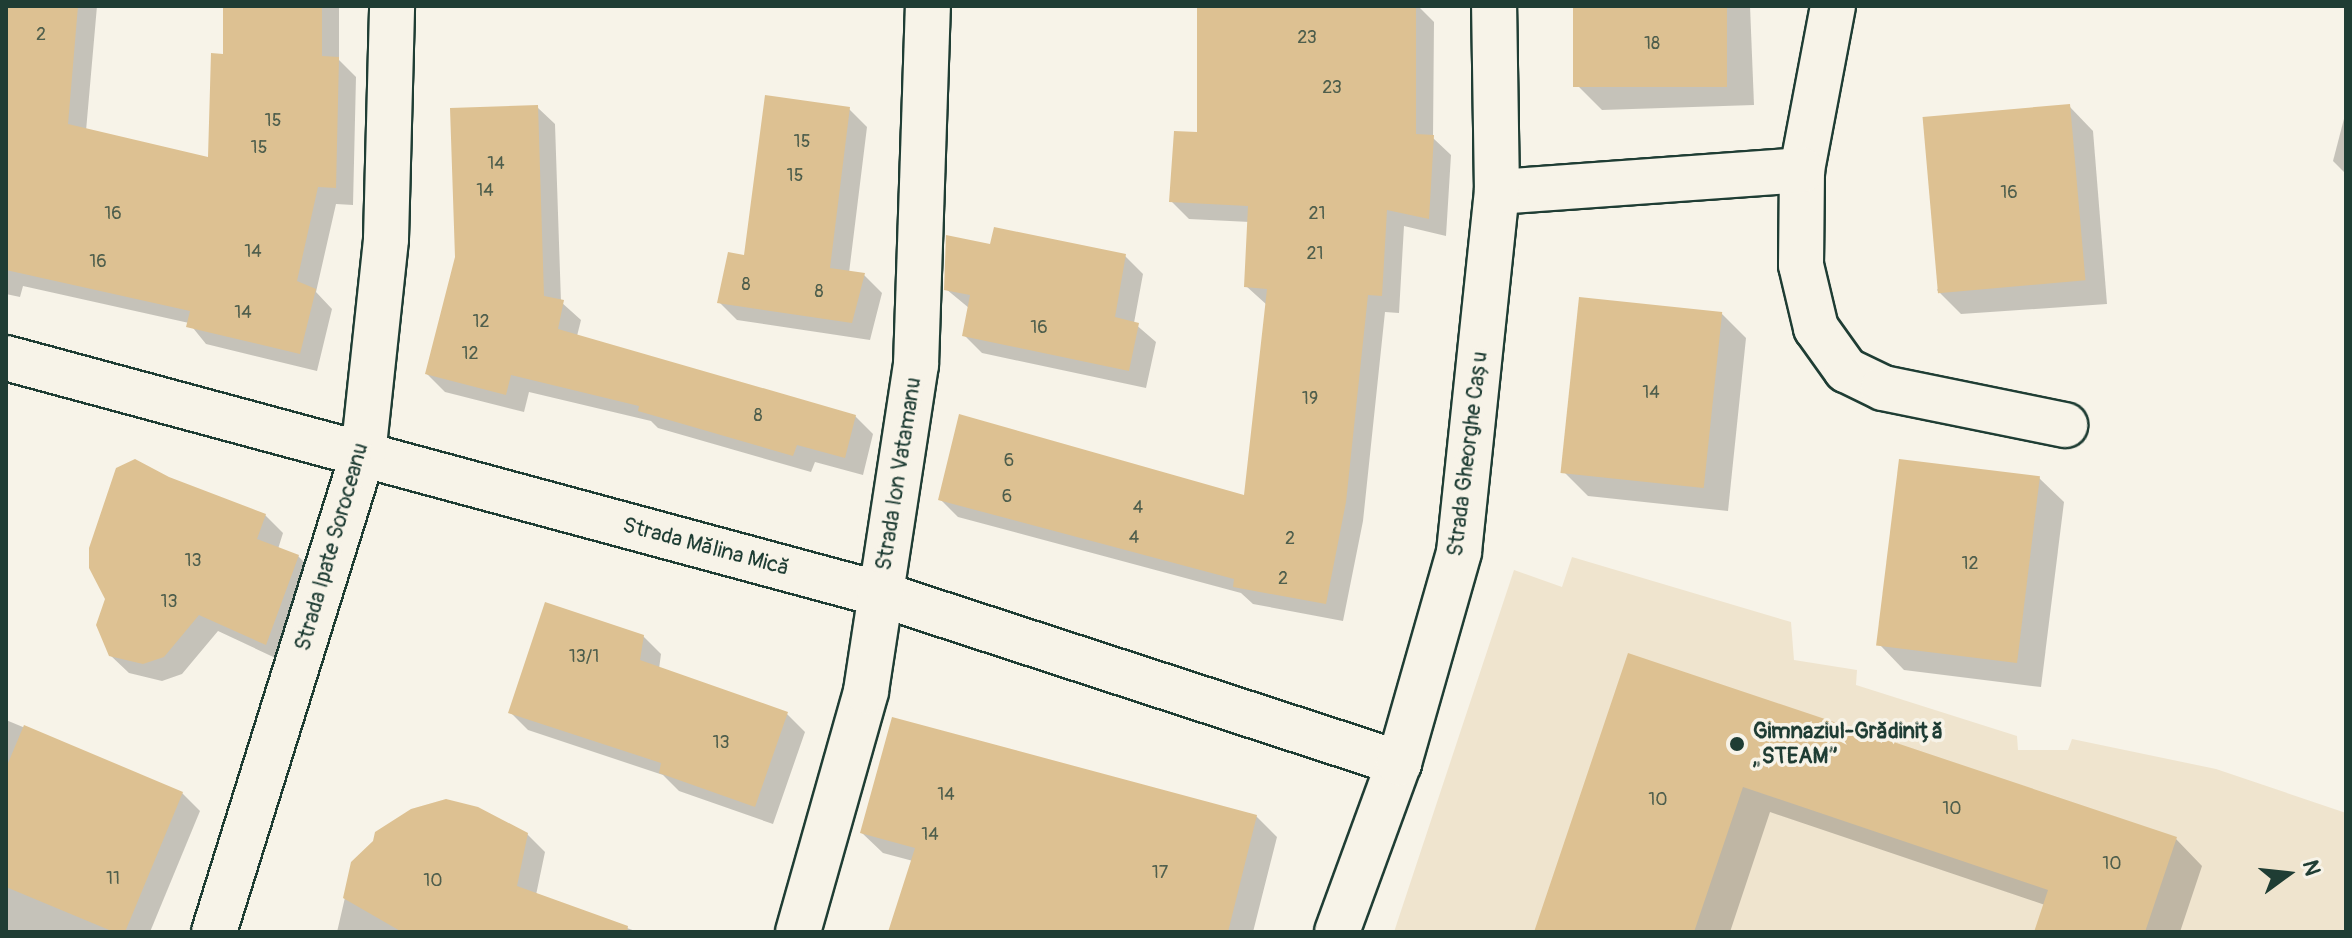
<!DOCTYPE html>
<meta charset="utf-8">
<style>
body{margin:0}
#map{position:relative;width:2352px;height:938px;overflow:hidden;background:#f7f3e8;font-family:Pangolin,sans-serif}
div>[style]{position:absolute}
.built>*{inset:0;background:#efe4ce}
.shadow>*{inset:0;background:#0003}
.building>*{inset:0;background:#ddc192;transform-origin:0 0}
.roads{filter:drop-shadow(2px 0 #1f3d34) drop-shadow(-2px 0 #1f3d34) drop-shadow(0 2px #1f3d34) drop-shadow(0 -2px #1f3d34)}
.minor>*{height:44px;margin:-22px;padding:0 22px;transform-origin:22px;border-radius:22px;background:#f7f3e8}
.dots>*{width:22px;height:22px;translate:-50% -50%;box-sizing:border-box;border:4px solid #f7f3e8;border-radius:50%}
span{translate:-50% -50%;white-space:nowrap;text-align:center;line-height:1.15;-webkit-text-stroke:7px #f7f3e8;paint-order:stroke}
.number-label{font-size:18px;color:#4e5e4c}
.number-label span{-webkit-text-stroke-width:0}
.street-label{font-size:22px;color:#1f3d34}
.poi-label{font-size:22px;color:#1f3d34;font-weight:700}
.left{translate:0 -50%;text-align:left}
.frame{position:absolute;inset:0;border:8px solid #1f3d34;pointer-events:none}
.north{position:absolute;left:2248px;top:834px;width:80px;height:80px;-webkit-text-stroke:6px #f7f3e8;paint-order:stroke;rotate:75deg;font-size:22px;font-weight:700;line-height:32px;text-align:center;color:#1f3d34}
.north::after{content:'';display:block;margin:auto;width:28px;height:36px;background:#1f3d34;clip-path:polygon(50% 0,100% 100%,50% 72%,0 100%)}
</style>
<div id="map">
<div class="built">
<div style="clip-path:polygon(1572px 557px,1791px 622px,1794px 660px,1857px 670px,1856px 685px,2017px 736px,2018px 750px,2068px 750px,2072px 739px,2216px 769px,2346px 813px,2346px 932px,1394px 932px,1514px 570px,1562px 587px)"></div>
</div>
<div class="shadow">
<div style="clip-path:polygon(6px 6px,97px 6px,86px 131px,210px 159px,225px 56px,225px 6px,339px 6px,339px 60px,356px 77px,353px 205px,336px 204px,316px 292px,332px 309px,317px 371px,206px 344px,189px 323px,23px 286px,20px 297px,6px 294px)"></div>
<div style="clip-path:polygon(1199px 6px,1418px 6px,1434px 22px,1433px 138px,1451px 155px,1446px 236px,1404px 226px,1399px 313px,1385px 312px,1363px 521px,1343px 621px,1253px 604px,1241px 593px,958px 517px,940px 499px,1245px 498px,1267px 305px,1246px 286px,1250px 222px,1189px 219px,1171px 201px,1199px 134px)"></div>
<div style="clip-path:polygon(1575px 6px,1750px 6px,1754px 105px,1602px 110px,1578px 86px)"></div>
<div style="clip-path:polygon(2069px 106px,2093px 131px,2107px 304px,1961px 314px,1937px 290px)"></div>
<div style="clip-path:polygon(537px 107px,555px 124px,561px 302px,581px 320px,577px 336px,855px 416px,873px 434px,863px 475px,815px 462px,811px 472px,658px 428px,651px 421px,529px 392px,524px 412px,445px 392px,427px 374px)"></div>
<div style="clip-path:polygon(849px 109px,867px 127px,849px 273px,864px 275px,882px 293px,870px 340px,737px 320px,719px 302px,746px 257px)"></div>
<div style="clip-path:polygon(2346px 111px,2346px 174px,2333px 161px)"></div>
<div style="clip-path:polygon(991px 246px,1125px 256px,1143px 274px,1134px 323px,1156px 342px,1146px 388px,982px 353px,964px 335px,969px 308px,946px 289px)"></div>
<div style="clip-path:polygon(1721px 313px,1746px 338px,1728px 511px,1588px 496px,1564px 472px)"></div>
<div style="clip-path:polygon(2039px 478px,2064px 502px,2041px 687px,1904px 670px,1880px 645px)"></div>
<div style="clip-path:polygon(168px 479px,265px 515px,283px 533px,278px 549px,298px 556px,316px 574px,284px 662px,218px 631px,182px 674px,162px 681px,129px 673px,110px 655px)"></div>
<div style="clip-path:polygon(643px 636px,661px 654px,659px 669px,787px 714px,805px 732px,773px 824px,679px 791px,663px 775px,528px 730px,511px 713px)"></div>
<div style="clip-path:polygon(1629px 655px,2176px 839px,2202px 866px,2180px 932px,2036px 932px,2045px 905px,1770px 812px,1730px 932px,1536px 932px)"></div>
<div style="clip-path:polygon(6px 720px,182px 793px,200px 811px,150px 932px,6px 932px)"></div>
<div style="clip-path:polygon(1256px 816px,1277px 837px,1253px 932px,890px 932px,913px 861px,883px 853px,862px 833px)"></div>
<div style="clip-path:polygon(527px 834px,545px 852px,536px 895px,638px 932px,337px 932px,353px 863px)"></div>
</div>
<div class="building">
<div style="clip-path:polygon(6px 6px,78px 6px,68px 124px,208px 157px,211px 53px,223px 54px,223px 6px,322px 6px,322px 56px,339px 57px,336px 188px,318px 187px,297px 281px,316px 289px,300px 354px,186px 327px,190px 311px,6px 270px)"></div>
<div style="clip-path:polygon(1197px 6px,1416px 6px,1416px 134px,1434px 135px,1429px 219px,1387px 210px,1382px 296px,1368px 295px,1346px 502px,1326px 604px,1233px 587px,1234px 579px,938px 500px,959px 414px,1244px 495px,1267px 289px,1244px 287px,1248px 206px,1169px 202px,1174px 131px,1197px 132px)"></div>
<div style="left:1573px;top:6px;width:154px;height:81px"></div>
<div style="clip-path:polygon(765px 95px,850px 107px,830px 268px,865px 273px,852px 323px,717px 303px,728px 252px,744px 255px)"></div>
<div style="left:2070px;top:104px;width:177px;height:148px;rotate:85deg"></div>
<div style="clip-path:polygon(538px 105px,544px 296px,564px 300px,558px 329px,856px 415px,845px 458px,797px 445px,793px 456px,638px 411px,639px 406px,511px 375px,506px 395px,425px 374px,455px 257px,450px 108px)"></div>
<div style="clip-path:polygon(994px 227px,1126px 254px,1115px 317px,1139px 323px,1129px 371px,962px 336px,970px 295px,944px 290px,946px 235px,990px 244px)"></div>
<div style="left:1579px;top:297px;width:144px;height:177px;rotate:6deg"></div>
<div style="clip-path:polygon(135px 459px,169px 477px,266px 514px,257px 539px,299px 555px,266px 645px,199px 615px,164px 657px,143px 664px,109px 656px,96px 625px,105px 599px,89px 568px,89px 548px,116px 468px)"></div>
<div style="left:1899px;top:459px;width:142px;height:188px;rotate:7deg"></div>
<div style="clip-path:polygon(545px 602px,644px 635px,640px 660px,788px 712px,755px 807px,659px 773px,661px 763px,508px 713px)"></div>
<div style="clip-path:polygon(1628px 653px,2177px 837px,2145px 932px,2034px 932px,2048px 890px,1743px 787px,1694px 932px,1534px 932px)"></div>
<div style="clip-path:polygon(892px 717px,1257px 815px,1228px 932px,888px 932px,915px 848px,860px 833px)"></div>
<div style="clip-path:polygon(24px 725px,183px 792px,125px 932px,114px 932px,6px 887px,6px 768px)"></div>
<div style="clip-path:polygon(446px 799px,478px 807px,528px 833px,517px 886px,628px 926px,627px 932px,402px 932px,343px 898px,351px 862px,373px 841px,375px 832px,411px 809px)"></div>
</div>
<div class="roads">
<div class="minor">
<div style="left:1833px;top:6px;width:167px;rotate:100.7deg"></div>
<div style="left:1802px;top:170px;width:95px;rotate:90.6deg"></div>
<div style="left:1801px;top:265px;width:65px;rotate:76.6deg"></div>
<div style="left:1816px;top:328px;width:52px;rotate:54.5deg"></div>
<div style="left:1846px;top:370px;width:41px;rotate:25.9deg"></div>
<div style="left:1883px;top:388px;width:186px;rotate:11.5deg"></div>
<div style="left:1497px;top:192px;width:306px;rotate:-4.1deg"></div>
<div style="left:6px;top:358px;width:905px;rotate:15.11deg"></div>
<div style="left:880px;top:594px;width:546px;rotate:18.04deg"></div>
<div style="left:214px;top:932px;width:500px;rotate:-72.7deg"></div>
<div style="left:363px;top:455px;width:217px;rotate:-83.9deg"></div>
<div style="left:386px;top:239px;width:233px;rotate:-88.5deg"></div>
<div style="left:798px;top:932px;width:250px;rotate:-74.2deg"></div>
<div style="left:866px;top:691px;width:330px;rotate:-81.3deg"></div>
<div style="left:916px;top:365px;width:359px;rotate:-88.1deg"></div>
<div style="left:1337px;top:932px;width:180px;rotate:-69.9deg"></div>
<div style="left:1399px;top:763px;width:219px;rotate:-74.1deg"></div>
<div style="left:1459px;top:552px;width:362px;rotate:-84deg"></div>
<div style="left:1497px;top:192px;width:186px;rotate:-90.9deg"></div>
</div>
</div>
<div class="dots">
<div style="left:1737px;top:744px;background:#1f3d34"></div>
</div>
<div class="number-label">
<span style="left:41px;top:35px">2</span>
<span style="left:1307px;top:38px">23</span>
<span style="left:1652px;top:44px">18</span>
<span style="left:1332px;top:88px">23</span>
<span style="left:273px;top:121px">15</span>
<span style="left:802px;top:142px">15</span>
<span style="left:259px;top:148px">15</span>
<span style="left:496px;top:164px">14</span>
<span style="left:795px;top:176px">15</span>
<span style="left:485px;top:191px">14</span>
<span style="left:2009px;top:193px">16</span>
<span style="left:113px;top:214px">16</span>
<span style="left:1317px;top:214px">21</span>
<span style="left:253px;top:252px">14</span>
<span style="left:1315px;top:254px">21</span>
<span style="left:98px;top:262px">16</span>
<span style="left:746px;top:285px">8</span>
<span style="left:819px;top:292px">8</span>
<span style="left:243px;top:313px">14</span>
<span style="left:481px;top:322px">12</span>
<span style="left:1039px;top:328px">16</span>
<span style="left:470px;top:354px">12</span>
<span style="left:1651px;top:393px">14</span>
<span style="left:1310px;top:399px">19</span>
<span style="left:758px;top:416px">8</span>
<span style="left:1009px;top:461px">6</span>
<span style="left:1007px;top:497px">6</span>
<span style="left:1138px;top:508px">4</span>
<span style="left:1134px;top:538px">4</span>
<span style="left:1290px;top:539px">2</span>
<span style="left:193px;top:561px">13</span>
<span style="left:1970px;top:564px">12</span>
<span style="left:1283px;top:579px">2</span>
<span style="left:169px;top:602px">13</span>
<span style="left:584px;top:657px">13/1</span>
<span style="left:721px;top:743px">13</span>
<span style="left:946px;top:795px">14</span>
<span style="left:1658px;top:800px">10</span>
<span style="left:1952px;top:809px">10</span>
<span style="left:930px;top:835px">14</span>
<span style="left:2112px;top:864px">10</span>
<span style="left:1160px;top:873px">17</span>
<span style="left:113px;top:879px">11</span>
<span style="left:433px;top:881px">10</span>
</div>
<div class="street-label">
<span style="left:1468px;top:454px;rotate:-83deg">Strada Gheorghe Cașu</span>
<span style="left:899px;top:474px;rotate:-81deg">Strada Ion Vatamanu</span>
<span style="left:332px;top:547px;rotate:-74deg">Strada Ipate Soroceanu</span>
<span style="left:706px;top:547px;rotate:15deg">Strada Mălina Mică</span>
</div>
<div class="poi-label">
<span class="left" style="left:1753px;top:744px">Gimnaziul-Grădiniță<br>„STEAM”</span>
</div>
<div class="frame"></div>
<div class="north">N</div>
</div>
